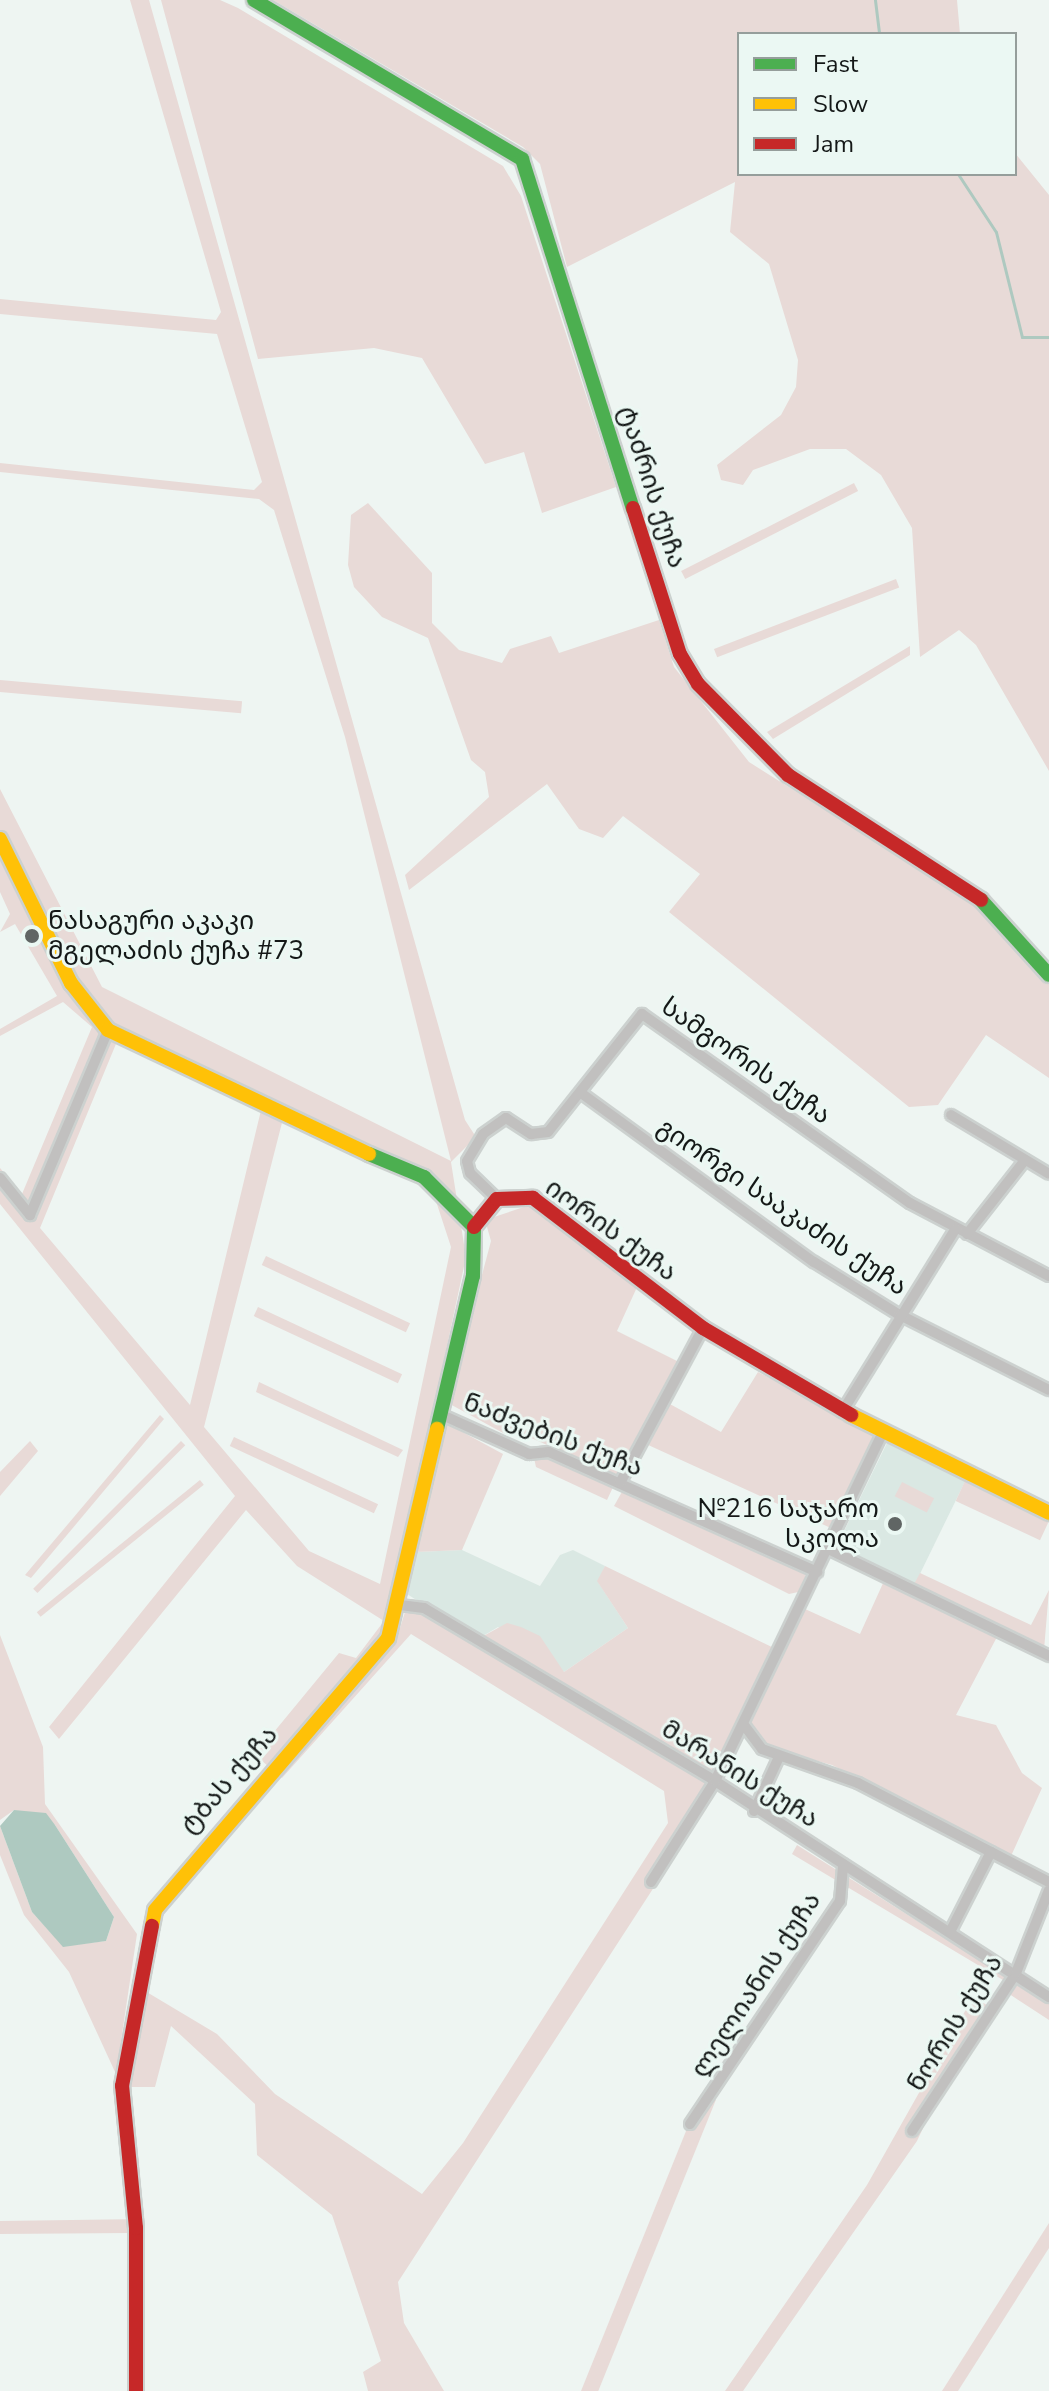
<!DOCTYPE html>
<meta charset="utf-8">
<style>
body{margin:0}
#map{position:relative;width:1049px;height:2391px;overflow:hidden;background:#eef5f2;font-family:"Nunito Sans","Noto Sans Georgian",sans-serif}
div>[style]{position:absolute}
.built>*{inset:0;background:#dae8e3;transform-origin:0 0}
.green>*{inset:0;background:#e8dad7;transform-origin:0 0}
.water>*{inset:0;background:#aec9c0}
.stream>*{height:3px;margin:-1.5px;padding:0 1.5px;transform-origin:1.5px;border-radius:1.5px;background:#aec9c0}
.roads{filter:drop-shadow(2px 0 #ccd1cf) drop-shadow(-2px 0 #ccd1cf) drop-shadow(0 2px #ccd1cf) drop-shadow(0 -2px #ccd1cf)}
.street>*{height:10px;margin:-5px;padding:0 5px;transform-origin:5px;border-radius:5px;background:#c1c0bf}
.fast>*{height:14px;margin:-7px;padding:0 7px;transform-origin:7px;border-radius:7px;background:#4caf50}
.slow>*{height:14px;margin:-7px;padding:0 7px;transform-origin:7px;border-radius:7px;background:#ffc107}
.jam>*{height:14px;margin:-7px;padding:0 7px;transform-origin:7px;border-radius:7px;background:#c62828}
.dots>*{width:22px;height:22px;translate:-50% -50%;box-sizing:border-box;border:4px solid #ebf8f3;border-radius:50%}
span{translate:-50% -50%;white-space:nowrap;text-align:center;line-height:1.15;-webkit-text-stroke:6px #ebf8f3;paint-order:stroke}
.street-label{font-size:26px;color:#141817}
.poi-label{font-size:26px;color:#141817}
.left{translate:0 -50%;text-align:left}
.right{translate:-100% -50%;text-align:right}
.legend{position:absolute;left:737px;top:32px;width:280px;height:144px;box-sizing:border-box;background:#ebf8f3;border:2px solid #959e9b;margin:0;padding:10px 14px;list-style:none;font-size:24px;color:#141817}
.legend li{display:flex;align-items:center;gap:16px;height:40px}
.legend b{width:40px;border:2px solid #959e9b}
</style>
<div id="map">
<div class="built">
<div style="left:887px;top:1443px;width:87px;height:117px;rotate:26deg"></div>
<div style="clip-path:polygon(462px 1550px,540px 1586px,560px 1555px,573px 1550px,605px 1566px,598px 1582px,628px 1628px,564px 1672px,498px 1627px,478px 1639px,407px 1594px,416px 1552px)"></div>
</div>
<div class="green">
<div style="clip-path:polygon(evenodd,130px 0,149px 0,465px 1120px,476px 1137px,451px 1162px,466px 1257px,388px 1622px,400px 1628px,405px 1612px,419px 1610px,717px 1790px,398px 2282px,404px 2323px,444px 2391px,368px 2391px,363px 2372px,381px 2361px,332px 2215px,257px 2155px,255px 2104px,171px 2026px,155px 2087px,131px 2087px,145px 1991px,217px 2034px,275px 2094px,422px 2194px,463px 2143px,668px 1823px,664px 1791px,411px 1634px,282px 1778px,255px 1755px,339px 1653px,356px 1658px,384px 1621px,297px 1566px,246px 1510px,59px 1739px,49px 1727px,235px 1496px,0 1204px,0 1168px,22px 1194px,92px 1027px,63px 1002px,0 1036px,0 1029px,57px 996px,15px 924px,0 932px,10px 914px,0 892px,0 789px,102px 987px,451px 1161px,345px 737px,274px 510px,259px 499px,0 472px,0 463px,254px 490px,262px 482px,217px 334px,0 314px,0 299px,216px 320px,221px 312px,130px 0,118px 1039px,263px 1102px,190px 1405px,40px 1228px,118px 1039px,130px 0,285px 1111px,405px 1167px,434px 1195px,451px 1247px,380px 1584px,309px 1551px,204px 1427px,285px 1111px)"></div>
<div style="clip-path:polygon(161px 0,220px 0,238px 8px,503px 166px,521px 196px,616px 487px,542px 513px,524px 452px,485px 464px,422px 358px,374px 348px,258px 359px)"></div>
<div style="clip-path:polygon(273px 0,957px 0,960px 34px,739px 34px,739px 174px,1015px 174px,1015px 153px,1049px 195px,1049px 771px,976px 645px,959px 630px,920px 657px,912px 528px,881px 475px,846px 449px,810px 449px,753px 470px,743px 485px,721px 480px,717px 465px,781px 415px,796px 387px,798px 360px,769px 264px,730px 232px,735px 182px,567px 267px,540px 164px,523px 147px)"></div>
<div style="left:854px;top:483px;width:9px;height:194px;rotate:63deg"></div>
<div style="clip-path:polygon(368px 503px,432px 573px,432px 623px,459px 650px,502px 663px,510px 649px,551px 636px,559px 653px,659px 620px,674px 667px,749px 762px,986px 911px,1049px 982px,1049px 1078px,986px 1035px,938px 1105px,909px 1107px,669px 912px,700px 874px,623px 816px,603px 838px,579px 829px,547px 784px,409px 890px,405px 875px,489px 797px,485px 772px,471px 760px,428px 638px,382px 617px,354px 587px,348px 565px,351px 515px)"></div>
<div style="left:896px;top:579px;width:9px;height:195px;rotate:69deg"></div>
<div style="clip-path:polygon(910px 646px,910px 655px,773px 739px,767px 732px)"></div>
<div style="left:0;top:680px;width:243px;height:12px;rotate:5deg"></div>
<div style="clip-path:polygon(533px 1204px,638px 1285px,617px 1331px,679px 1362px,622px 1478px,513px 1430px,505px 1434px,448px 1403px,491px 1241px,485px 1220px)"></div>
<div style="left:266px;top:1256px;width:159px;height:10px;rotate:25deg"></div>
<div style="left:258px;top:1307px;width:159px;height:10px;rotate:25deg"></div>
<div style="clip-path:polygon(758px 1372px,876px 1434px,833px 1529px,646px 1444px,668px 1403px,721px 1432px)"></div>
<div style="clip-path:polygon(259px 1382px,403px 1450px,398px 1457px,256px 1392px)"></div>
<div style="clip-path:polygon(160px 1415px,164px 1419px,31px 1578px,25px 1575px)"></div>
<div style="clip-path:polygon(444px 1422px,503px 1454px,462px 1550px,416px 1552px)"></div>
<div style="left:234px;top:1437px;width:159px;height:10px;rotate:25deg"></div>
<div style="clip-path:polygon(30px 1441px,38px 1451px,0 1496px,0 1472px)"></div>
<div style="left:181px;top:1441px;width:6px;height:209px;rotate:45deg"></div>
<div style="clip-path:polygon(548px 1456px,614px 1485px,607px 1500px,536px 1467px,534px 1458px)"></div>
<div style="left:200px;top:1480px;width:6px;height:210px;rotate:51deg"></div>
<div style="left:965px;top:1481px;width:93px;height:22px;rotate:25deg"></div>
<div style="left:902px;top:1482px;width:36px;height:16px;rotate:27deg"></div>
<div style="clip-path:polygon(623px 1490px,806px 1572px,803px 1591px,789px 1594px,614px 1506px)"></div>
<div style="clip-path:polygon(605px 1566px,776px 1649px,714px 1775px,478px 1639px,507px 1623px,521px 1627px,540px 1636px,564px 1672px,628px 1628px,597px 1581px)"></div>
<div style="clip-path:polygon(920px 1573px,1031px 1625px,1049px 1590px,1044px 1650px,913px 1586px)"></div>
<div style="clip-path:polygon(884px 1581px,998px 1635px,956px 1715px,996px 1725px,1022px 1773px,1042px 1788px,1011px 1856px,832px 1765px,767px 1747px,750px 1724px,805px 1609px,860px 1634px)"></div>
<div style="clip-path:polygon(0 1635px,43px 1747px,45px 1804px,137px 1934px,116px 2074px,69px 1972px,24px 1915px,0 1855px,0 1826px,32px 1912px,63px 1946px,106px 1941px,114px 1917px,55px 1825px,14px 1810px,0 1820px)"></div>
<div style="clip-path:polygon(797px 1845px,1049px 2004px,1049px 2020px,1000px 1988px,1003px 1980px,792px 1854px)"></div>
<div style="clip-path:polygon(973px 1997px,992px 2008px,956px 2058px,917px 2141px,743px 2391px,725px 2391px,867px 2185px)"></div>
<div style="left:701px;top:2094px;width:16px;height:355px;rotate:22deg"></div>
<div style="clip-path:polygon(143px 2219px,143px 2391px,128px 2391px,129px 2233px,0 2234px,0 2221px)"></div>
<div style="clip-path:polygon(1049px 2223px,1049px 2248px,958px 2391px,942px 2391px)"></div>
</div>
<div class="water">
<div style="clip-path:polygon(14px 1810px,46px 1813px,55px 1825px,114px 1917px,106px 1941px,63px 1947px,32px 1912px,0 1826px)"></div>
</div>
<div class="stream">
<div style="left:875px;top:0;width:34px;rotate:83deg"></div>
<div style="left:958px;top:174px;width:69px;rotate:56.8deg"></div>
<div style="left:996px;top:232px;width:108px;rotate:76.1deg"></div>
<div style="left:1022px;top:337px;width:27px"></div>
</div>
<div class="roads">
<div class="street">
<div style="left:581px;top:1093px;width:288px;rotate:36deg"></div>
<div style="left:814px;top:1262px;width:99px;rotate:31.8deg"></div>
<div style="left:898px;top:1314px;width:169px;rotate:26.7deg"></div>
<div style="left:951px;top:1115px;width:114px;rotate:31deg"></div>
<div style="left:0;top:1178px;width:48px;rotate:51deg"></div>
<div style="left:30px;top:1215px;width:201px;rotate:-67.1deg"></div>
<div style="left:497px;top:1199px;width:37px;rotate:-136deg"></div>
<div style="left:470px;top:1173px;width:12px;rotate:-104deg"></div>
<div style="left:467px;top:1161px;width:31px;rotate:-59deg"></div>
<div style="left:483px;top:1134px;width:28px;rotate:-35deg"></div>
<div style="left:506px;top:1118px;width:30px;rotate:33deg"></div>
<div style="left:531px;top:1134px;width:17px;rotate:-7deg"></div>
<div style="left:548px;top:1132px;width:151px;rotate:-51.5deg"></div>
<div style="left:642px;top:1014px;width:328px;rotate:35.2deg"></div>
<div style="left:910px;top:1203px;width:157px;rotate:27.7deg"></div>
<div style="left:967px;top:1234px;width:94px;rotate:-51.9deg"></div>
<div style="left:842px;top:1412px;width:216px;rotate:-58.2deg"></div>
<div style="left:440px;top:1414px;width:98px;rotate:24.2deg"></div>
<div style="left:529px;top:1454px;width:20px;rotate:-6deg"></div>
<div style="left:549px;top:1452px;width:294px;rotate:24.1deg"></div>
<div style="left:620px;top:1483px;width:176px;rotate:-61.8deg"></div>
<div style="left:828px;top:1549px;width:246px;rotate:25.8deg"></div>
<div style="left:400px;top:1605px;width:24px;rotate:7deg"></div>
<div style="left:424px;top:1608px;width:339px;rotate:30.7deg"></div>
<div style="left:715px;top:1781px;width:398px;rotate:32.9deg"></div>
<div style="left:744px;top:1725px;width:30px;rotate:53deg"></div>
<div style="left:762px;top:1749px;width:102px;rotate:19.5deg"></div>
<div style="left:858px;top:1783px;width:215px;rotate:27.4deg"></div>
<div style="left:754px;top:1811px;width:60px;rotate:-65.2deg"></div>
<div style="left:651px;top:1882px;width:120px;rotate:-57.6deg"></div>
<div style="left:715px;top:1781px;width:385px;rotate:-64.3deg"></div>
<div style="left:950px;top:1932px;width:90px;rotate:-62.9deg"></div>
<div style="left:690px;top:2124px;width:269px;rotate:-56.1deg"></div>
<div style="left:840px;top:1901px;width:37px;rotate:-85deg"></div>
<div style="left:912px;top:2131px;width:189px;rotate:-56.6deg"></div>
<div style="left:1016px;top:1973px;width:89px;rotate:-68.3deg"></div>
</div>
<div class="fast">
<div style="left:254px;top:0;width:312px;rotate:30.7deg"></div>
<div style="left:522px;top:159px;width:366px;rotate:72.4deg"></div>
<div style="left:981px;top:900px;width:101px;rotate:47.8deg"></div>
<div style="left:369px;top:1154px;width:60px;rotate:22.7deg"></div>
<div style="left:424px;top:1177px;width:71px;rotate:45deg"></div>
<div style="left:437px;top:1429px;width:157px;rotate:-76.8deg"></div>
<div style="left:473px;top:1276px;width:49px;rotate:-88.8deg"></div>
</div>
<div class="slow">
<div style="left:0;top:839px;width:161px;rotate:63.8deg"></div>
<div style="left:71px;top:983px;width:60px;rotate:51.8deg"></div>
<div style="left:108px;top:1030px;width:289px;rotate:25.4deg"></div>
<div style="left:851px;top:1415px;width:221px;rotate:26.3deg"></div>
<div style="left:152px;top:1926px;width:16px;rotate:-79deg"></div>
<div style="left:155px;top:1910px;width:358px;rotate:-49.4deg"></div>
<div style="left:388px;top:1638px;width:215px;rotate:-76.8deg"></div>
</div>
<div class="jam">
<div style="left:633px;top:508px;width:153px;rotate:72.2deg"></div>
<div style="left:680px;top:654px;width:35px;rotate:59deg"></div>
<div style="left:698px;top:684px;width:128px;rotate:45.3deg"></div>
<div style="left:788px;top:775px;width:230px;rotate:32.9deg"></div>
<div style="left:474px;top:1227px;width:36px;rotate:-51deg"></div>
<div style="left:497px;top:1199px;width:36px;rotate:-2deg"></div>
<div style="left:533px;top:1198px;width:214px;rotate:37.4deg"></div>
<div style="left:703px;top:1328px;width:172px;rotate:30.4deg"></div>
<div style="left:136px;top:2391px;width:163px;rotate:-90deg"></div>
<div style="left:136px;top:2228px;width:143px;rotate:-95.6deg"></div>
<div style="left:122px;top:2086px;width:163px;rotate:-79.4deg"></div>
</div>
</div>
<div class="dots">
<div style="left:32px;top:936px;background:#606564"></div>
<div style="left:895px;top:1524px;background:#606564"></div>
</div>
<div class="street-label">
<span style="left:652px;top:487px;rotate:72deg">ტაძრის ქუჩა</span>
<span style="left:746px;top:1061px;rotate:35deg">სამგორის ქუჩა</span>
<span style="left:782px;top:1207px;rotate:34deg">გიორგი სააკაძის ქუჩა</span>
<span style="left:611px;top:1230px;rotate:36deg">იორის ქუჩა</span>
<span style="left:553px;top:1435px;rotate:21deg">ნაძვების ქუჩა</span>
<span style="left:740px;top:1774px;rotate:32deg">მარანის ქუჩა</span>
<span style="left:229px;top:1780px;rotate:-49deg">ტბას ქუჩა</span>
<span style="left:756px;top:1985px;rotate:-57deg">ლელიანის ქუჩა</span>
<span style="left:955px;top:2023px;rotate:-58deg">ნორის ქუჩა</span>
</div>
<div class="poi-label">
<span class="left" style="left:48px;top:936px">ნასაგური აკაკი<br>მგელაძის ქუჩა #73</span>
<span class="right" style="left:879px;top:1524px">№216 საჯარო<br>სკოლა</span>
</div>
<ul class="legend">
<li><b style="height:10px;background:#4caf50"></b>Fast</li>
<li><b style="height:10px;background:#ffc107"></b>Slow</li>
<li><b style="height:10px;background:#c62828"></b>Jam</li>
</ul>
</div>
